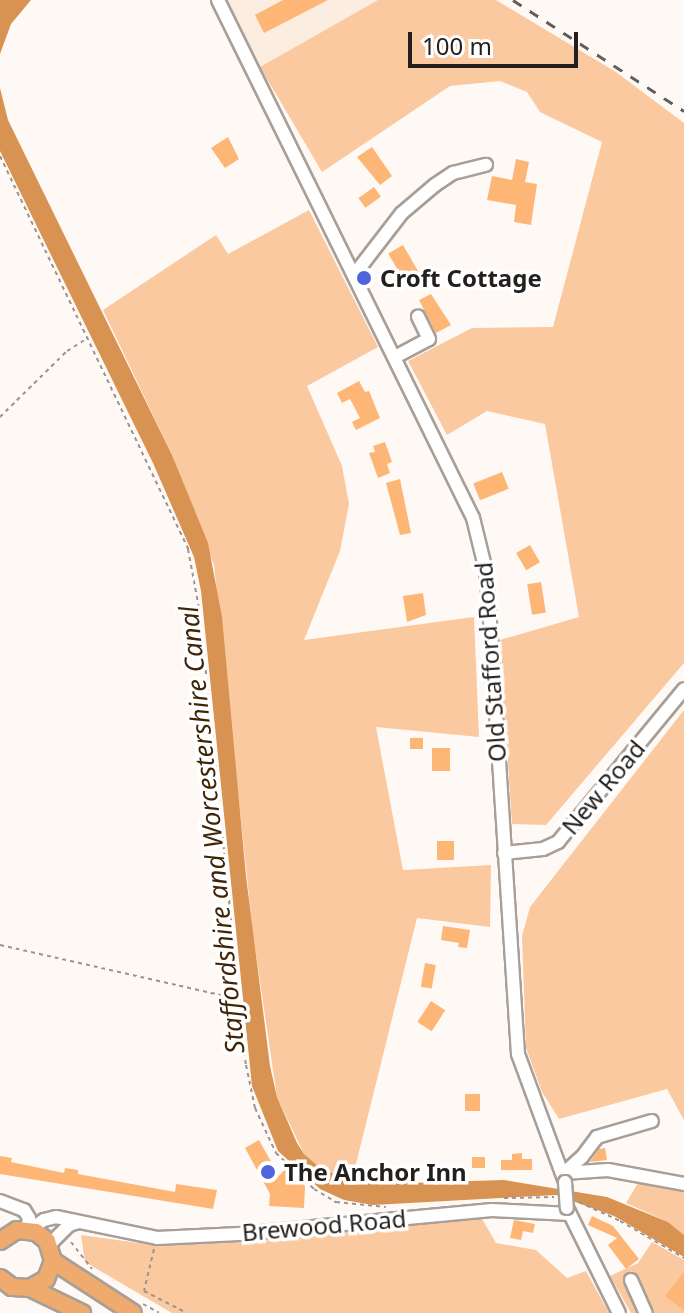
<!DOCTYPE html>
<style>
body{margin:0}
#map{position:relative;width:684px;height:1313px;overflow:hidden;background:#fff9f5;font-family:"Noto Sans",sans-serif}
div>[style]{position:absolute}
.built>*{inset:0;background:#fcede1}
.green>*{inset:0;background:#fac99f}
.water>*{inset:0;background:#d89353}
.building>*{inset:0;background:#fdb676;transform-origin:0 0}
.path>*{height:2px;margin-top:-1px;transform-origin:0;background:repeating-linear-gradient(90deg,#9a9592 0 4px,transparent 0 8px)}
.roads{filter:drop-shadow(2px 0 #a79f98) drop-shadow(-2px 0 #a79f98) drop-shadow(0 2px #a79f98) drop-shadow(0 -2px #a79f98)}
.minor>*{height:12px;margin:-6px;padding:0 6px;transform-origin:6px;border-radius:6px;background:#fff}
.highway>*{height:16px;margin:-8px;padding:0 8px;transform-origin:8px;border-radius:8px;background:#efaa6d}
.rail>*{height:3px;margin-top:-1.5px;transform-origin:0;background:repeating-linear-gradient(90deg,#605d5a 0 10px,transparent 0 20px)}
.bridges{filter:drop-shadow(2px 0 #a79f98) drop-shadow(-2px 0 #a79f98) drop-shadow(0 2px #a79f98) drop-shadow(0 -2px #a79f98)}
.minor-bridge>*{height:12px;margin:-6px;padding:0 6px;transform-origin:6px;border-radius:6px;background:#fff}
.dots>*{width:22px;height:22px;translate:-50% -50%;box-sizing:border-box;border:4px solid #fff;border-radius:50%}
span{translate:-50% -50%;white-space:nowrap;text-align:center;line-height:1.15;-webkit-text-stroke:7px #fff;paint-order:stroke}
.poi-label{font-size:24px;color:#221f1d;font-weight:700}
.left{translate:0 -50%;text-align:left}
.street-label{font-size:24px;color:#221f1d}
.water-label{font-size:26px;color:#402408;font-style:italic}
.scale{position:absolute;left:408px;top:32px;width:170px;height:36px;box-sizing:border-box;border:4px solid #221f1d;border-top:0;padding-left:10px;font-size:24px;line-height:28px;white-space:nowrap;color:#221f1d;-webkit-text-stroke:6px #fff;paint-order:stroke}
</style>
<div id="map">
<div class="built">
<div style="clip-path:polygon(226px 0,378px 0,260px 67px)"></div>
</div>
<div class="green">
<div style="clip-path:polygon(378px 0,496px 0,616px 72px,684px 123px,684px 663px,546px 825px,512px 824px,500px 640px,579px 617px,545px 424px,487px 411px,447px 435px,408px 361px,472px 328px,553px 327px,602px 142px,540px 112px,527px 92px,500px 81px,450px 86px,322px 172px,260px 67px)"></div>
<div style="clip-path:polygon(309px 210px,378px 347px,307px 386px,342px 466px,349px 504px,340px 551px,304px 640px,474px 617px,479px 737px,376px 727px,403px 870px,491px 865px,490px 927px,417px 918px,352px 1180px,324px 1171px,304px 1154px,277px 1097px,253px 934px,214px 565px,172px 455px,103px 310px,216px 235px,228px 254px)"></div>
<div style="clip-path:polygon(684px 710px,684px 1120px,667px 1089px,559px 1119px,542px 1092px,526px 1048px,522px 936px,530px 907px)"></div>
<div style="clip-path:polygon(641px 1178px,684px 1190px,684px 1235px,668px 1222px,626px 1203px)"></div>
<div style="clip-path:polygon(481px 1217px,496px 1243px,536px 1250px,567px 1278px,586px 1271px,609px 1313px,172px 1313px,85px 1262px,81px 1235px,153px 1245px,261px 1241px)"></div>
<div style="clip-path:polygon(652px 1242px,684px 1260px,684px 1313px,631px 1313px,610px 1276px,638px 1263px)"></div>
</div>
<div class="water">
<div style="clip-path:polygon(0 0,31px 0,11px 24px,0 54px)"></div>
<div style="clip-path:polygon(0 88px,8px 120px,172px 455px,208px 543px,222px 617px,246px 876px,270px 1066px,277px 1097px,297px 1143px,304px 1154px,324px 1171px,374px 1184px,504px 1180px,607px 1197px,668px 1222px,684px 1235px,684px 1257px,614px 1216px,556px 1195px,373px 1205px,344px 1200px,320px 1189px,278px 1151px,252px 1086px,201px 591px,194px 557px,153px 463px,0 151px)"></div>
</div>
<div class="building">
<div style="clip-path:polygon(283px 0,328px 0,264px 33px,255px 15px)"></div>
<div style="clip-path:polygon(228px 137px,239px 159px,225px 168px,211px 148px)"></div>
<div style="clip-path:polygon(372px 147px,392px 176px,380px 185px,357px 157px)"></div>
<div style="clip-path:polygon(516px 159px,529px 162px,525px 182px,537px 184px,531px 225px,514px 222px,516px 205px,487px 200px,492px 176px,512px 180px)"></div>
<div style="left:374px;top:187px;width:12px;height:19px;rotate:55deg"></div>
<div style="left:403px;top:245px;width:38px;height:17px;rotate:60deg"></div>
<div style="clip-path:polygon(431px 294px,451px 325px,436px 333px,419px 300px)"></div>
<div style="clip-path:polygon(359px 381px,365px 392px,369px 391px,380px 418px,356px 430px,352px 422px,360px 418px,350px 399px,342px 403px,337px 393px)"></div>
<div style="clip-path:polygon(385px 442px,392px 462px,387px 464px,390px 473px,378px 478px,369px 453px,375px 452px,373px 446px)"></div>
<div style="left:502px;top:472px;width:18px;height:31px;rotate:68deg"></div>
<div style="clip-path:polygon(400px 479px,411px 533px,400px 535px,386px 483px)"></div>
<div style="left:530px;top:545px;width:20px;height:16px;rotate:60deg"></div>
<div style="left:541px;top:582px;width:31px;height:14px;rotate:81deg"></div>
<div style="clip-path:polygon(423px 593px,426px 615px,407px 622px,403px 596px)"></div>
<div style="left:410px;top:738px;width:13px;height:11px"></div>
<div style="left:432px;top:748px;width:18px;height:23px"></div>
<div style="left:437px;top:841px;width:17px;height:19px"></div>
<div style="clip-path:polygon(443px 926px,470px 930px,467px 948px,458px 947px,459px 943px,441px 940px)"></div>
<div style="left:425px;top:963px;width:11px;height:24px;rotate:10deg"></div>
<div style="left:431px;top:1001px;width:17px;height:25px;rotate:33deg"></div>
<div style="left:465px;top:1094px;width:15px;height:17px"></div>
<div style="clip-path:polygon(259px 1140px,279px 1176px,285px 1169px,305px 1186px,304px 1208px,269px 1206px,270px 1194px,245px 1148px)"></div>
<div style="clip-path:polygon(605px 1148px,607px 1160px,590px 1162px,599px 1149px)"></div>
<div style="clip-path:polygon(522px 1153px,522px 1159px,532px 1159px,532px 1170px,501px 1170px,501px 1160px,512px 1160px,512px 1154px)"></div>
<div style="clip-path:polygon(0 1156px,12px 1158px,11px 1162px,64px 1173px,65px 1168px,78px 1170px,78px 1174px,175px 1192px,176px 1184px,217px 1190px,213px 1209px,0 1174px)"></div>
<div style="left:472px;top:1157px;width:13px;height:11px"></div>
<div style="clip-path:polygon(592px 1216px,613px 1226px,639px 1259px,626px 1269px,608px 1245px,617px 1238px,588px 1225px)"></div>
<div style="clip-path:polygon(514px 1220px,535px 1224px,533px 1233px,523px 1231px,521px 1240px,510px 1238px)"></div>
<div style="clip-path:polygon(684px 1272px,684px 1310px,665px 1296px)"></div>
</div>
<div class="path">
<div style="left:0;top:156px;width:436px;rotate:64.4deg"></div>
<div style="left:188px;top:549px;width:66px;rotate:79.5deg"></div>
<div style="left:200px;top:614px;width:453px;rotate:84.2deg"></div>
<div style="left:246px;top:1065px;width:44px;rotate:78.2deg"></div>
<div style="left:255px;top:1108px;width:50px;rotate:65deg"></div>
<div style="left:276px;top:1153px;width:52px;rotate:43.5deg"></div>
<div style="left:314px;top:1189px;width:26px;rotate:31deg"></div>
<div style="left:336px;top:1202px;width:50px;rotate:5.7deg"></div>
<div style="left:0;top:417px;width:94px;rotate:-44.6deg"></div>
<div style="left:67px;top:351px;width:25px;rotate:-32deg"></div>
<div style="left:0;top:945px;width:244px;rotate:12.8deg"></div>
<div style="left:504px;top:1198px;width:50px;rotate:-1.1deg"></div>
<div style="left:579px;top:1202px;width:45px;rotate:24.9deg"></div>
<div style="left:620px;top:1221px;width:74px;rotate:30deg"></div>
<div style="left:71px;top:1242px;width:34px;rotate:52deg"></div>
<div style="left:154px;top:1249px;width:43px;rotate:103.4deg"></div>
<div style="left:144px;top:1291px;width:48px;rotate:27.1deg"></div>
<div style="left:143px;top:1304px;width:18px;rotate:29deg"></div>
</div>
<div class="roads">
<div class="minor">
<div style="left:218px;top:0;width:577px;rotate:63.79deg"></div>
<div style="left:473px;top:518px;width:55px;rotate:76.2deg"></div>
<div style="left:486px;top:571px;width:35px;rotate:85deg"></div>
<div style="left:489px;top:606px;width:449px;rotate:86.3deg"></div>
<div style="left:518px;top:1054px;width:136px;rotate:69.8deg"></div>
<div style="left:354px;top:275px;width:78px;rotate:-52.3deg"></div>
<div style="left:402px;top:213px;width:43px;rotate:-40.3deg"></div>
<div style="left:435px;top:185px;width:22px;rotate:-34deg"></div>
<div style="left:453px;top:173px;width:34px;rotate:-14deg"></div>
<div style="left:395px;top:357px;width:38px;rotate:-28deg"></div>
<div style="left:429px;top:339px;width:25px;rotate:-116deg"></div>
<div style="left:504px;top:853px;width:39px;rotate:-6deg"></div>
<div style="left:543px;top:849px;width:17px;rotate:-25deg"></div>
<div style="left:558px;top:842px;width:198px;rotate:-50.5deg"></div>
<div style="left:564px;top:1173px;width:44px;rotate:-3.9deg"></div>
<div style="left:608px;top:1170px;width:77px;rotate:10.4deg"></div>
<div style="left:564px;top:1173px;width:24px;rotate:-42deg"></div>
<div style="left:582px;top:1157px;width:25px;rotate:-53deg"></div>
<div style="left:597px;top:1137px;width:57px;rotate:-16.2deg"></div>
<div style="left:0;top:1201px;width:26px;rotate:21deg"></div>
<div style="left:24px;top:1210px;width:9px;rotate:58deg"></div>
<div style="left:29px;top:1218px;width:11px;rotate:100deg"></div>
<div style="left:567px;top:1208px;width:117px;rotate:63.7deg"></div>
<div style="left:30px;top:1230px;width:17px;rotate:-36deg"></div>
<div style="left:44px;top:1220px;width:12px;rotate:-14deg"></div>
<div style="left:56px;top:1217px;width:103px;rotate:11.7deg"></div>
<div style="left:157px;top:1238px;width:82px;rotate:-2.8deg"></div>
<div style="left:239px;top:1234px;width:254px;rotate:-5.4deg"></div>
<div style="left:492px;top:1210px;width:78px;rotate:2.9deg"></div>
<div style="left:50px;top:1244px;width:27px;rotate:-45deg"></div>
<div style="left:69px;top:1225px;width:10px;rotate:-17deg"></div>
<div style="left:631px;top:1280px;width:36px;rotate:66deg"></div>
</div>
<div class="highway">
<div style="left:0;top:1241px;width:20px;rotate:-33deg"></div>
<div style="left:17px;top:1230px;width:19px;rotate:6deg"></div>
<div style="left:36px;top:1232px;width:14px;rotate:39deg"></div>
<div style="left:47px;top:1241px;width:21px;rotate:73deg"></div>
<div style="left:53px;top:1261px;width:19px;rotate:111deg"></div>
<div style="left:46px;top:1279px;width:18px;rotate:151deg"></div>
<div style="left:30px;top:1288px;width:18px;rotate:-177deg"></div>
<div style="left:12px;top:1287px;width:15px;rotate:-143deg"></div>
<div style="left:53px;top:1261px;width:95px;rotate:33deg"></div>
<div style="left:30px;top:1288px;width:58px;rotate:25.7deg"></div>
</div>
</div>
<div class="rail">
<div style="left:513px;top:0;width:204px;rotate:33deg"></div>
</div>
<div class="bridges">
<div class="minor-bridge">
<div style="left:565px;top:1182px;width:26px;rotate:86deg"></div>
</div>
</div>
<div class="dots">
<div style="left:364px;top:278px;background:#5165da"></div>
<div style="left:268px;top:1172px;background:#5165da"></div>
</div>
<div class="poi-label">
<span class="left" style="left:380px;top:278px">Croft Cottage</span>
<span class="left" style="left:284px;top:1172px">The Anchor Inn</span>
</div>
<div class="street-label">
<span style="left:490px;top:662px;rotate:-94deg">Old Stafford Road</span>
<span style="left:603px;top:787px;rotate:-50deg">New Road</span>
<span style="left:324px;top:1225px;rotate:-5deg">Brewood Road</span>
</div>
<div class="water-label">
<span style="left:212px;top:830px;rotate:-96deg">Staffordshire and Worcestershire Canal</span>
</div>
<div class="scale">100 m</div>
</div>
